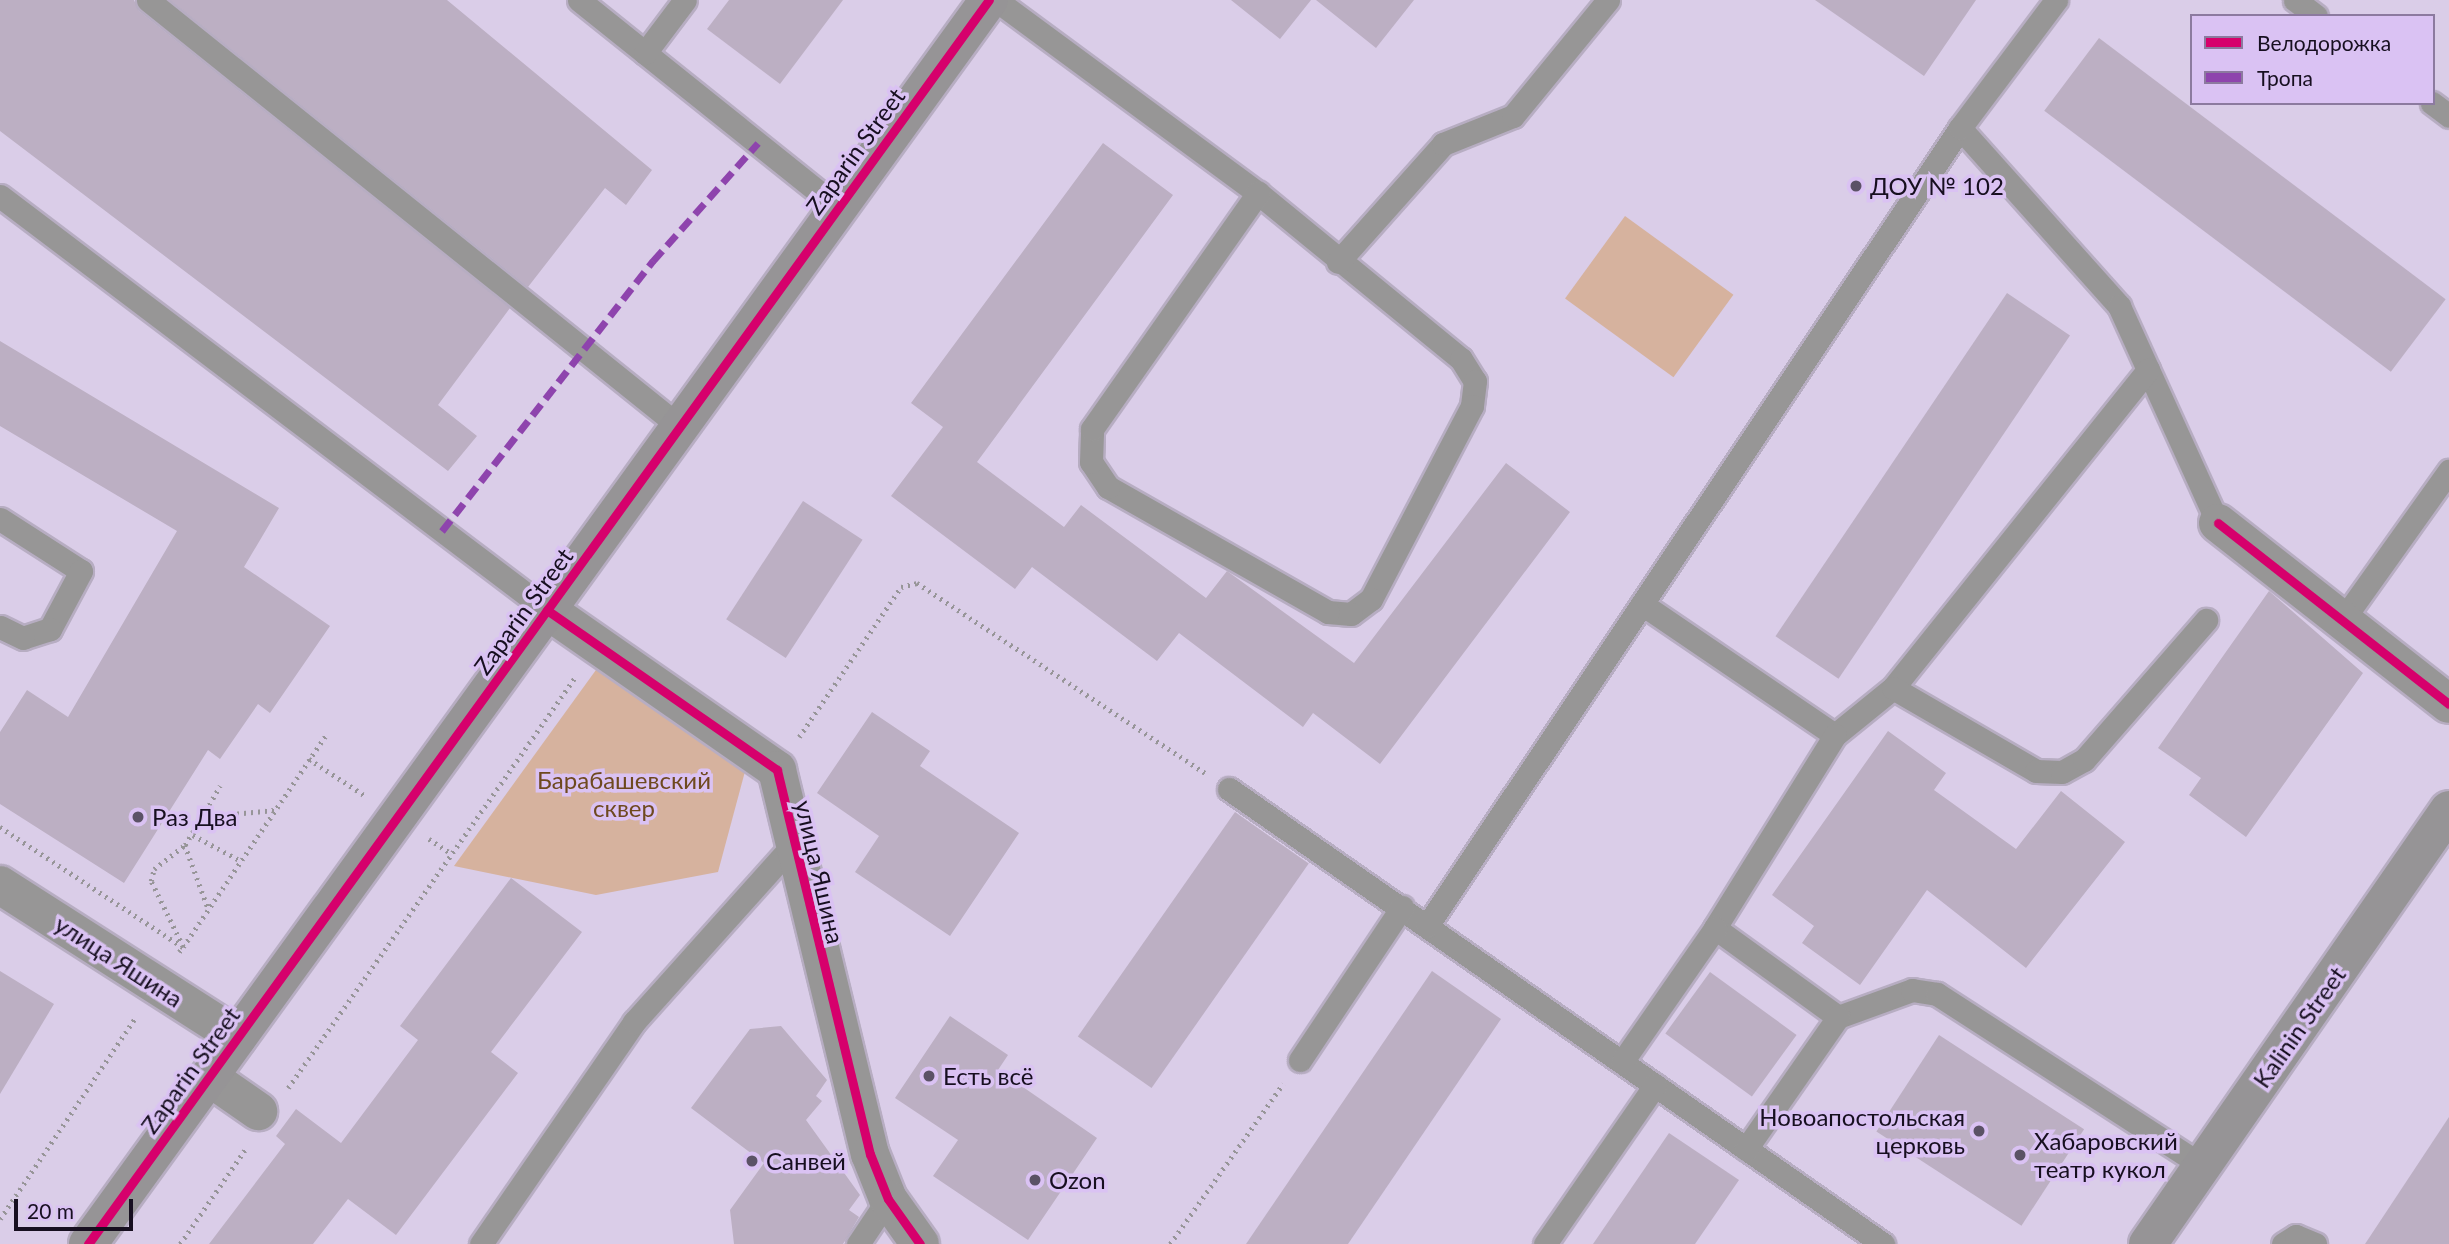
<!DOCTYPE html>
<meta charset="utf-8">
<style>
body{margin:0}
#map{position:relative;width:2449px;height:1244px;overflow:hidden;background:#dacde8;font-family:Lato,sans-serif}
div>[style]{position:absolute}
.green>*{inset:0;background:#d6b29e;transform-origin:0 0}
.building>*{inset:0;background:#bcafc3;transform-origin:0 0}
.path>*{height:4.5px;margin-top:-2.25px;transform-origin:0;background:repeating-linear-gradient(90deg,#979598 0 2px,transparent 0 7px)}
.roads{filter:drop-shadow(2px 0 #b7adc2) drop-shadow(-2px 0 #b7adc2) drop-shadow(0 2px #b7adc2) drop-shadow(0 -2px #b7adc2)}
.lane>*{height:23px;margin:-11.5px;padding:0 11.5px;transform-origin:11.5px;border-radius:11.5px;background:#979696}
.street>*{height:38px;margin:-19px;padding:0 19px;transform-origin:19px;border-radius:19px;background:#979696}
.secondary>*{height:38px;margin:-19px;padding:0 19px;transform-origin:19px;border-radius:19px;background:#969496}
.quiet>*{height:7px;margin-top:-3.5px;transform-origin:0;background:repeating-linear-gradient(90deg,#8e44ad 0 14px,transparent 0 21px)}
.cycleway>*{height:9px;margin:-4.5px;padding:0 4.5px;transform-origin:4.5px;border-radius:4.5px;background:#d6006c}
.dots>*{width:19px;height:19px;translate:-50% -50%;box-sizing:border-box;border:4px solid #dac2f3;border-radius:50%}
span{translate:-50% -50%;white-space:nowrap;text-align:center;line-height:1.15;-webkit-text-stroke:7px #dac2f3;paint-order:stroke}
.street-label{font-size:24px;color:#170f20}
.poi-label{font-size:24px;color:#170f20}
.left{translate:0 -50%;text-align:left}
.right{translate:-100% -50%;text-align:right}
.park-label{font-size:24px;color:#6e491f}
.legend{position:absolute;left:2190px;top:14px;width:245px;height:91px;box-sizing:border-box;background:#dac2f3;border:2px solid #8c7a9f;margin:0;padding:9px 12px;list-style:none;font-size:21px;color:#170f20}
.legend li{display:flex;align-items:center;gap:14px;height:35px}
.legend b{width:35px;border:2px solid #8c7a9f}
.scale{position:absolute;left:14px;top:1199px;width:119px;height:32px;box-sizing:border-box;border:4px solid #170f20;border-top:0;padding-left:9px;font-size:21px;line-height:24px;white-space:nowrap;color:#170f20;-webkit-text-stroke:5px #dac2f3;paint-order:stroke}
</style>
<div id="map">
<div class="green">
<div style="left:1625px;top:216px;width:134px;height:102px;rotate:36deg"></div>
<div style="clip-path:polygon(601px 663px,747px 764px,718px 872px,596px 895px,454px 866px)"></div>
</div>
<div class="building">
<div style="clip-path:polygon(0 0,134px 0,139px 11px,510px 308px,438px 405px,477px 436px,448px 471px,0 131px)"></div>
<div style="clip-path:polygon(170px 0,447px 0,652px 170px,626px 205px,605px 188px,528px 287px)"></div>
<div style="clip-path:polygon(729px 0,843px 0,780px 84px,707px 29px)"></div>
<div style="clip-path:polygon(1231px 0,1311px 0,1280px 39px)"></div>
<div style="clip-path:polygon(1316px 0,1414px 0,1376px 48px)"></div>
<div style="clip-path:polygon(1815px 0,1976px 0,1924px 76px)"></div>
<div style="left:2099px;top:38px;width:434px;height:91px;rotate:37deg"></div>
<div style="clip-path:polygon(1103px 143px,1173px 195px,977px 462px,1064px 527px,1081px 505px,1206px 598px,1227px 571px,1354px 663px,1506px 463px,1570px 512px,1380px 764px,1313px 713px,1303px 727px,1179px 633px,1157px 661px,1032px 567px,1015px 589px,891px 496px,943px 427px,911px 403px)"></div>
<div style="left:2007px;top:293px;width:76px;height:414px;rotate:34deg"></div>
<div style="clip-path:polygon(0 341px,279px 508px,244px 567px,330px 626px,270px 713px,258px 704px,220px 759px,208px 750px,124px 883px,0 804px,0 732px,27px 690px,68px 717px,177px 531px,0 426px)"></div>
<div style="left:803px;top:501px;width:71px;height:141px;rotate:33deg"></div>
<div style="clip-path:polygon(2269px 591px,2363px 673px,2246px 837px,2189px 795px,2201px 778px,2158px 748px)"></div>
<div style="clip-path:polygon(872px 712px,930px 751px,920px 766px,1019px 833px,950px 936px,855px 872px,879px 836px,817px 793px)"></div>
<div style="clip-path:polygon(1888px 731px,1946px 773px,1934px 790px,2016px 849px,2061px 791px,2125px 842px,2026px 968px,1927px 890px,1860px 985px,1802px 943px,1814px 926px,1772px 895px)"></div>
<div style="left:1235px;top:812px;width:90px;height:274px;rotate:35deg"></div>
<div style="clip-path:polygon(511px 878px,582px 932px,491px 1052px,518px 1073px,396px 1235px,348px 1199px,313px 1244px,209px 1244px,285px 1144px,276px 1136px,296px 1109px,341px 1143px,418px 1040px,400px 1026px)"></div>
<div style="clip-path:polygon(0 971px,54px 1004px,0 1094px)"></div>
<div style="clip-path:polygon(1432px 971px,1501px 1019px,1348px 1244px,1246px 1244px)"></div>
<div style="left:1710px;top:972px;width:107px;height:76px;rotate:36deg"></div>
<div style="clip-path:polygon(950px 1016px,1008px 1055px,998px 1070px,1097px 1138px,1028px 1240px,933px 1176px,958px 1140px,895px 1098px)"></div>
<div style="clip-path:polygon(781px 1026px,827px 1080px,816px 1096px,822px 1101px,806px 1120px,860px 1195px,849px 1210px,859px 1217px,843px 1244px,734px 1244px,730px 1210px,764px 1163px,691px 1108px,750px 1029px)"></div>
<div style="left:1939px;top:1035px;width:173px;height:115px;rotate:33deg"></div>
<div style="clip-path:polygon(2449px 1117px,2449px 1244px,2365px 1244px)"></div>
<div style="clip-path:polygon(1669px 1133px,1739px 1180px,1695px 1244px,1593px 1244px)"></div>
</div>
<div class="path">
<div style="left:799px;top:737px;width:181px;rotate:-55.8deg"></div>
<div style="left:901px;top:587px;width:16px;rotate:-14deg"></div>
<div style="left:917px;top:583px;width:345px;rotate:33.4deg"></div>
<div style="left:309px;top:759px;width:66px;rotate:33.2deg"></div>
<div style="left:202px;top:817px;width:36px;rotate:-60deg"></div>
<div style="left:0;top:827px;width:219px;rotate:33.3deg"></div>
<div style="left:183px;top:947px;width:256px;rotate:-56deg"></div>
<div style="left:193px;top:835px;width:55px;rotate:28.4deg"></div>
<div style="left:429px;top:839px;width:27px;rotate:33deg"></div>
<div style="left:185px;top:845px;width:67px;rotate:69.9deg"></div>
<div style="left:179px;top:952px;width:6px;rotate:-51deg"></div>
<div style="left:183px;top:947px;width:73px;rotate:-115.9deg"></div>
<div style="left:151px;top:881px;width:12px;rotate:-76deg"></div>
<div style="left:154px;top:869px;width:39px;rotate:-38deg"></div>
<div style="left:185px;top:845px;width:33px;rotate:-59deg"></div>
<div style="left:202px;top:817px;width:73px;rotate:-5.5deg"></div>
<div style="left:288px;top:1088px;width:503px;rotate:-55.05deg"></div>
<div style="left:0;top:1219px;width:242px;rotate:-56.1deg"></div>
<div style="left:180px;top:1244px;width:118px;rotate:-55.4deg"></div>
<div style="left:1170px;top:1244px;width:196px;rotate:-54.8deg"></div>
</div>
<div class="roads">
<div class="lane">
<div style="left:148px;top:0;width:681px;rotate:38.74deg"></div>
<div style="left:579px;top:0;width:331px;rotate:38.7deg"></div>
<div style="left:996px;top:0;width:325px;rotate:36.4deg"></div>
<div style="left:1258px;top:193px;width:262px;rotate:39.3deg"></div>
<div style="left:1461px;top:359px;width:26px;rotate:58deg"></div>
<div style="left:1475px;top:381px;width:25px;rotate:97deg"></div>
<div style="left:1472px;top:406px;width:218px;rotate:117.6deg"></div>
<div style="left:1371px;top:599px;width:25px;rotate:143deg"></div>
<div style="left:1351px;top:614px;width:23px;rotate:-175deg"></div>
<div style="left:1328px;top:612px;width:253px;rotate:-150.4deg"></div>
<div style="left:1108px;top:487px;width:30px;rotate:-124deg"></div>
<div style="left:1091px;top:462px;width:33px;rotate:-88deg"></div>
<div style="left:1092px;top:429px;width:289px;rotate:-54.9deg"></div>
<div style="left:2295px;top:0;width:26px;rotate:37deg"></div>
<div style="left:645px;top:53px;width:66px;rotate:-53deg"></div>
<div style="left:2432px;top:103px;width:21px;rotate:37deg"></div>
<div style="left:1960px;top:128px;width:239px;rotate:48.2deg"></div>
<div style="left:2119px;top:306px;width:239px;rotate:65.5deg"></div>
<div style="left:0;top:196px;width:686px;rotate:37.12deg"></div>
<div style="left:1338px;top:262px;width:158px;rotate:-48.3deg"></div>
<div style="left:1443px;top:144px;width:75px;rotate:-21.8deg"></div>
<div style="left:1513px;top:116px;width:150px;rotate:-50.7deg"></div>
<div style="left:0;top:519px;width:96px;rotate:32.7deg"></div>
<div style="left:81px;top:571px;width:66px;rotate:118.1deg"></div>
<div style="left:50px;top:629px;width:28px;rotate:162deg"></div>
<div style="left:23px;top:638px;width:25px;rotate:-154deg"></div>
<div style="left:1642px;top:604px;width:233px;rotate:34.2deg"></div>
<div style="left:1835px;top:735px;width:75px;rotate:-39deg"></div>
<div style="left:1893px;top:688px;width:408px;rotate:-51.3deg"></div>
<div style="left:2344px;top:618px;width:181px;rotate:-54.5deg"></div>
<div style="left:1893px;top:688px;width:165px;rotate:30.1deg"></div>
<div style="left:2036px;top:771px;width:26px;rotate:2deg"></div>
<div style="left:2062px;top:772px;width:25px;rotate:-29deg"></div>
<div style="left:2084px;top:760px;width:186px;rotate:-48.9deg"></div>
<div style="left:1835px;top:735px;width:227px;rotate:121.9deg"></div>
<div style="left:1715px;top:928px;width:152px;rotate:35.9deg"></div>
<div style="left:1838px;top:1017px;width:79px;rotate:-20deg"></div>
<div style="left:1912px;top:990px;width:25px;rotate:9deg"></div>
<div style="left:1937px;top:994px;width:317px;rotate:32.9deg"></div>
<div style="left:1229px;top:789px;width:797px;rotate:34.83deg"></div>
<div style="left:1427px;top:926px;width:960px;rotate:-56.26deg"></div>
<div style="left:1960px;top:128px;width:160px;rotate:-53.1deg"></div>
<div style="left:1300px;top:1060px;width:184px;rotate:-56.3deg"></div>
<div style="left:1622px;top:1062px;width:163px;rotate:-55.2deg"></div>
<div style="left:1746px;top:1149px;width:161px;rotate:-55.1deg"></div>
<div style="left:481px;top:1244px;width:270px;rotate:-55.4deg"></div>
<div style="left:634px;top:1022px;width:235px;rotate:-48.1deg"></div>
<div style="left:858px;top:1244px;width:54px;rotate:-56.3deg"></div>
<div style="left:1545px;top:1244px;width:193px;rotate:-55.3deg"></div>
<div style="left:2283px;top:1244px;width:15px;rotate:-32deg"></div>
<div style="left:2296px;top:1236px;width:21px;rotate:23deg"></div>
</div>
<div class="street">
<div style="left:2218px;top:523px;width:293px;rotate:38.1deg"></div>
<div style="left:547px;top:610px;width:280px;rotate:34.8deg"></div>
<div style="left:777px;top:770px;width:395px;rotate:76.4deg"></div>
<div style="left:870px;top:1154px;width:48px;rotate:68.2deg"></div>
<div style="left:888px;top:1199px;width:55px;rotate:54.6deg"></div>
<div style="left:0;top:885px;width:282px;rotate:32.6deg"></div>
<div style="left:209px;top:1077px;width:60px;rotate:34.8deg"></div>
</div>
<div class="secondary">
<div style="left:88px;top:1244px;width:1536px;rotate:-54.09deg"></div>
<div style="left:2148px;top:1244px;width:528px;rotate:-55.26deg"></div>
</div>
</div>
<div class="quiet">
<div style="left:442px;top:531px;width:343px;rotate:-52deg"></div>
<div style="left:653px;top:261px;width:158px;rotate:-48.3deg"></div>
</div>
<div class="cycleway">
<div style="left:2218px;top:523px;width:293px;rotate:38.1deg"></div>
<div style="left:547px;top:610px;width:280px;rotate:34.8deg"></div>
<div style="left:777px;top:770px;width:395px;rotate:76.4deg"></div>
<div style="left:870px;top:1154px;width:48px;rotate:68.2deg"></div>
<div style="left:888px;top:1199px;width:55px;rotate:54.6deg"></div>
<div style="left:88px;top:1244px;width:1536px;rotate:-54.09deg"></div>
</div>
<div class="dots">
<div style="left:1856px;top:186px;background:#5b5266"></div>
<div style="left:138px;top:817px;background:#5b5266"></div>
<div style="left:929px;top:1076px;background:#5b5266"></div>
<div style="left:1979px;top:1131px;background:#5b5266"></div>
<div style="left:2020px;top:1155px;background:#5b5266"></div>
<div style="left:752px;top:1161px;background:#5b5266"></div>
<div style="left:1035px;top:1180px;background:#5b5266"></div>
</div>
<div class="street-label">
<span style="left:855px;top:151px;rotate:-54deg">Zaparin Street</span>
<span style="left:523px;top:611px;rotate:-54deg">Zaparin Street</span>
<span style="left:820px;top:872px;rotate:77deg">улица Яшина</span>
<span style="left:119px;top:961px;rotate:33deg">улица Яшина</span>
<span style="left:2299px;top:1027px;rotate:-55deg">Kalinin Street</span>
<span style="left:190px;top:1070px;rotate:-54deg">Zaparin Street</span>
</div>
<div class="poi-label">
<span class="left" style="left:1870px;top:186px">ДОУ № 102</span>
<span class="left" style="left:152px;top:817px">Раз Два</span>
<span class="left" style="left:943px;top:1076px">Есть всё</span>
<span class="right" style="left:1965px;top:1131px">Новоапостольская<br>церковь</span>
<span class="left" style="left:2034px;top:1155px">Хабаровский<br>театр кукол</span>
<span class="left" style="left:766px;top:1161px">Санвей</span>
<span class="left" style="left:1049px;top:1180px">Ozon</span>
</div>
<div class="park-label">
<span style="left:624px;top:794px">Барабашевский<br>сквер</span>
</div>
<ul class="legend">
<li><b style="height:9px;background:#d6006c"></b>Велодорожка</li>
<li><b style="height:9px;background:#8e44ad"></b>Тропа</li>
</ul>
<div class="scale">20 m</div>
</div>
